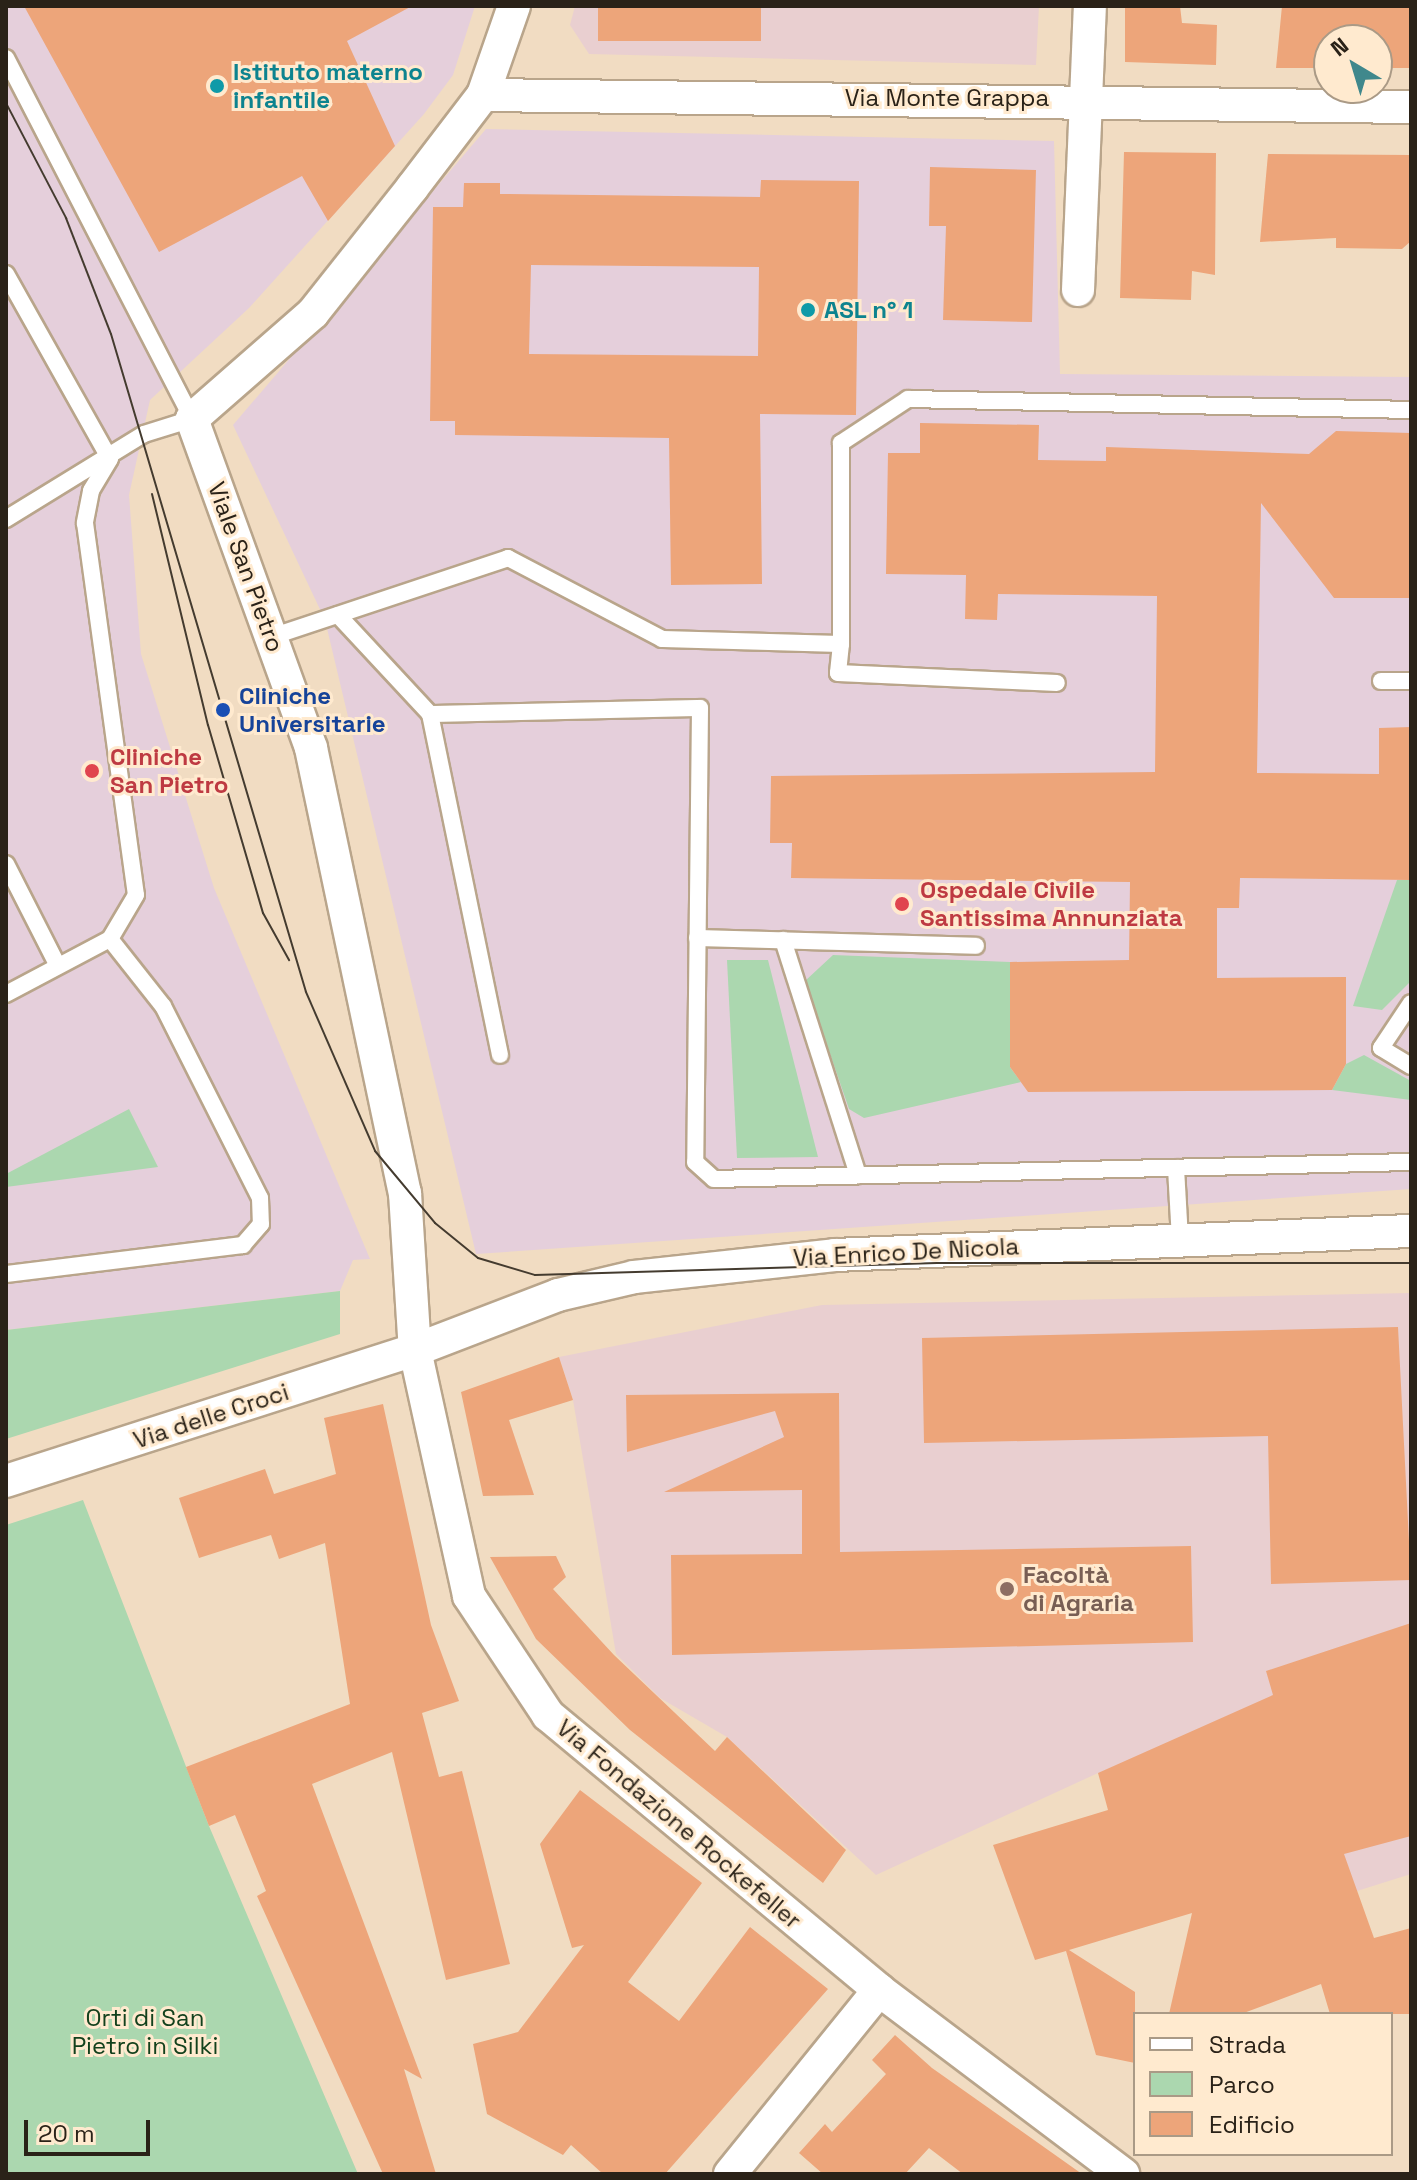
<!DOCTYPE html>
<meta charset="utf-8">
<style>
body{margin:0}
#map{position:relative;width:1417px;height:2180px;overflow:hidden;background:#f1dcc2;font-family:"Space Grotesk",sans-serif}
div>[style]{position:absolute}
.education>*{inset:0;background:#e9cfd0}
.medical>*{inset:0;background:#e5cfdb}
.green>*{inset:0;background:#abd7af}
.building>*{inset:0;background:#eda57a;transform-origin:0 0}
.roads{filter:drop-shadow(2px 0 #b9a58b) drop-shadow(-2px 0 #b9a58b) drop-shadow(0 2px #b9a58b) drop-shadow(0 -2px #b9a58b)}
.lane>*{height:16px;margin:-8px;padding:0 8px;transform-origin:8px;border-radius:8px;background:#fff}
.street>*{height:32px;margin:-16px;padding:0 16px;transform-origin:16px;border-radius:16px;background:#fff}
.tram>*{height:2px;margin:-1px;padding:0 1px;transform-origin:1px;border-radius:1px;background:#443b2f}
.dots>*{width:22px;height:22px;translate:-50% -50%;box-sizing:border-box;border:4px solid #ffeacf;border-radius:50%}
span{translate:-50% -50%;white-space:nowrap;text-align:center;line-height:1.15;-webkit-text-stroke:6px #ffeacf;paint-order:stroke}
.culture-label{font-size:24px;color:#0d838f;font-weight:700}
.left{translate:0 -50%;text-align:left}
.street-label{font-size:24px;color:#2a2218}
.transit-label{font-size:24px;color:#164399;font-weight:700}
.health-label{font-size:24px;color:#be3a42;font-weight:700}
.education-label{font-size:24px;color:#785e54;font-weight:700}
.park-label{font-size:24px;color:#13411c}
.frame{position:absolute;inset:0;border:8px solid #2a2218;pointer-events:none}
.legend{position:absolute;left:1133px;top:2012px;width:260px;height:144px;box-sizing:border-box;background:#ffeacf;border:2px solid #aa9a86;margin:0;padding:10px 14px;list-style:none;font-size:24px;color:#2a2218}
.legend li{display:flex;align-items:center;gap:16px;height:40px}
.legend b{width:40px;border:2px solid #aa9a86}
.north{position:absolute;left:1313px;top:24px;width:80px;height:80px;box-sizing:border-box;background:#ffeacf;border:2px solid #aa9a86;border-radius:50%;rotate:322deg;font-size:22px;font-weight:700;line-height:32px;text-align:center;color:#2a2218}
.north::after{content:'';display:block;margin:auto;width:28px;height:36px;background:#40888c;clip-path:polygon(50% 0,100% 100%,50% 72%,0 100%)}
.scale{position:absolute;left:24px;top:2120px;width:126px;height:36px;box-sizing:border-box;border:4px solid #2a2218;border-top:0;padding-left:10px;font-size:24px;line-height:28px;white-space:nowrap;color:#2a2218;-webkit-text-stroke:6px #ffeacf;paint-order:stroke}
</style>
<div id="map">
<div class="education">
<div style="clip-path:polygon(575px 6px,1039px 6px,1036px 65px,589px 54px,570px 25px)"></div>
<div style="clip-path:polygon(1411px 1293px,1411px 1874px,1357px 1891px,1098px 1773px,876px 1875px,727px 1737px,660px 1698px,616px 1654px,573px 1400px,559px 1357px,822px 1305px)"></div>
</div>
<div class="medical">
<div style="clip-path:polygon(6px 6px,475px 6px,453px 75px,424px 114px,249px 308px,150px 400px,129px 495px,141px 654px,214px 888px,370px 1259px,353px 1260px,340px 1291px,6px 1330px)"></div>
<div style="clip-path:polygon(486px 129px,1054px 141px,1060px 374px,1411px 377px,1411px 1189px,476px 1254px,325px 620px,233px 425px)"></div>
</div>
<div class="green">
<div style="clip-path:polygon(1397px 880px,1411px 880px,1411px 981px,1382px 1010px,1353px 1006px)"></div>
<div style="clip-path:polygon(833px 955px,1010px 962px,1010px 1067px,1021px 1082px,864px 1118px,849px 1109px,805px 981px)"></div>
<div style="clip-path:polygon(727px 960px,768px 960px,818px 1157px,737px 1158px)"></div>
<div style="clip-path:polygon(1364px 1055px,1411px 1081px,1411px 1100px,1332px 1090px,1346px 1064px)"></div>
<div style="clip-path:polygon(129px 1109px,158px 1167px,6px 1187px,6px 1174px)"></div>
<div style="clip-path:polygon(340px 1291px,340px 1334px,6px 1439px,6px 1330px)"></div>
<div style="clip-path:polygon(83px 1500px,209px 1826px,358px 2174px,6px 2174px,6px 1525px)"></div>
</div>
<div class="building">
<div style="clip-path:polygon(24px 6px,412px 6px,347px 41px,395px 146px,328px 221px,302px 176px,159px 252px)"></div>
<div style="left:598px;top:6px;width:163px;height:35px"></div>
<div style="clip-path:polygon(1125px 6px,1180px 6px,1182px 23px,1217px 25px,1216px 65px,1125px 62px)"></div>
<div style="clip-path:polygon(1282px 6px,1411px 6px,1411px 68px,1377px 68px,1377px 40px,1329px 40px,1329px 68px,1276px 68px)"></div>
<div style="clip-path:polygon(1124px 152px,1216px 153px,1215px 275px,1192px 271px,1191px 300px,1120px 298px)"></div>
<div style="clip-path:polygon(1268px 154px,1411px 155px,1411px 241px,1402px 249px,1336px 248px,1336px 238px,1260px 242px)"></div>
<div style="clip-path:polygon(930px 167px,1036px 170px,1032px 322px,943px 320px,946px 226px,929px 226px)"></div>
<div style="clip-path:polygon(evenodd,761px 180px,859px 181px,856px 415px,760px 414px,762px 584px,671px 585px,669px 438px,455px 435px,455px 421px,430px 421px,433px 207px,463px 207px,464px 183px,500px 183px,500px 194px,760px 197px,761px 180px,531px 265px,759px 267px,758px 356px,529px 354px,531px 265px)"></div>
<div style="clip-path:polygon(920px 423px,1039px 425px,1038px 460px,1106px 461px,1106px 447px,1309px 454px,1336px 431px,1411px 433px,1411px 598px,1334px 598px,1261px 503px,1257px 773px,1379px 774px,1379px 728px,1411px 727px,1411px 880px,1240px 878px,1239px 908px,1217px 908px,1217px 978px,1346px 977px,1346px 1064px,1332px 1090px,1028px 1092px,1010px 1067px,1010px 962px,1129px 960px,1130px 882px,791px 878px,792px 843px,770px 843px,771px 776px,1155px 772px,1157px 596px,998px 594px,997px 620px,965px 619px,966px 575px,886px 574px,888px 453px,920px 453px)"></div>
<div style="clip-path:polygon(1398px 1327px,1411px 1580px,1271px 1584px,1268px 1436px,924px 1443px,922px 1338px)"></div>
<div style="clip-path:polygon(559px 1357px,573px 1400px,509px 1420px,534px 1495px,483px 1496px,461px 1392px)"></div>
<div style="clip-path:polygon(839px 1393px,840px 1552px,1191px 1546px,1193px 1642px,672px 1655px,671px 1555px,802px 1554px,802px 1490px,664px 1492px,784px 1437px,775px 1411px,627px 1452px,626px 1395px)"></div>
<div style="clip-path:polygon(383px 1404px,431px 1625px,459px 1701px,422px 1713px,439px 1777px,462px 1771px,510px 1964px,446px 1980px,392px 1752px,312px 1784px,422px 2079px,404px 2069px,436px 2174px,383px 2174px,257px 1896px,266px 1891px,235px 1815px,209px 1826px,186px 1767px,350px 1704px,325px 1543px,279px 1559px,271px 1535px,199px 1558px,179px 1498px,265px 1469px,274px 1494px,336px 1474px,324px 1418px)"></div>
<div style="clip-path:polygon(556px 1556px,566px 1577px,553px 1589px,614px 1655px,715px 1751px,727px 1737px,846px 1850px,823px 1883px,630px 1730px,536px 1639px,490px 1557px)"></div>
<div style="clip-path:polygon(1411px 1623px,1411px 1836px,1344px 1854px,1374px 1938px,1411px 1928px,1411px 2014px,1330px 2014px,1321px 1984px,1241px 2014px,1169px 2014px,1192px 1913px,1069px 1950px,1135px 1992px,1135px 2063px,1096px 2055px,1066px 1951px,1035px 1960px,993px 1845px,1108px 1810px,1098px 1773px,1273px 1695px,1266px 1671px)"></div>
<div style="clip-path:polygon(580px 1790px,702px 1883px,628px 1982px,679px 2021px,750px 1927px,828px 1989px,665px 2174px,603px 2174px,571px 2145px,563px 2155px,487px 2114px,473px 2044px,518px 2032px,584px 1945px,572px 1948px,540px 1844px)"></div>
<div style="clip-path:polygon(895px 2035px,932px 2068px,1082px 2174px,963px 2174px,929px 2148px,905px 2174px,823px 2174px,799px 2153px,825px 2124px,832px 2132px,886px 2074px,872px 2060px)"></div>
</div>
<div class="roads">
<div class="lane">
<div style="left:6px;top:58px;width:406px;rotate:62.7deg"></div>
<div style="left:192px;top:419px;width:50px;rotate:162.6deg"></div>
<div style="left:144px;top:434px;width:162px;rotate:148.4deg"></div>
<div style="left:6px;top:274px;width:212px;rotate:60.7deg"></div>
<div style="left:110px;top:459px;width:37px;rotate:121deg"></div>
<div style="left:91px;top:491px;width:33px;rotate:101deg"></div>
<div style="left:85px;top:523px;width:375px;rotate:82.2deg"></div>
<div style="left:136px;top:895px;width:51px;rotate:120.6deg"></div>
<div style="left:110px;top:939px;width:85px;rotate:51.7deg"></div>
<div style="left:163px;top:1006px;width:215px;rotate:63.2deg"></div>
<div style="left:260px;top:1198px;width:26px;rotate:88deg"></div>
<div style="left:261px;top:1224px;width:28px;rotate:131deg"></div>
<div style="left:243px;top:1245px;width:239px;rotate:173deg"></div>
<div style="left:338px;top:615px;width:135px;rotate:47.1deg"></div>
<div style="left:430px;top:714px;width:348px;rotate:78.4deg"></div>
<div style="left:271px;top:637px;width:250px;rotate:-18.4deg"></div>
<div style="left:508px;top:558px;width:174px;rotate:27.7deg"></div>
<div style="left:662px;top:639px;width:179px;rotate:1.6deg"></div>
<div style="left:841px;top:644px;width:201px;rotate:-90deg"></div>
<div style="left:841px;top:443px;width:80px;rotate:-33.3deg"></div>
<div style="left:908px;top:399px;width:503px;rotate:1.25deg"></div>
<div style="left:841px;top:644px;width:29px;rotate:96deg"></div>
<div style="left:838px;top:673px;width:219px;rotate:2.6deg"></div>
<div style="left:1381px;top:681px;width:30px"></div>
<div style="left:430px;top:714px;width:270px;rotate:-1.3deg"></div>
<div style="left:700px;top:708px;width:454px;rotate:90.6deg"></div>
<div style="left:695px;top:1162px;width:25px;rotate:42deg"></div>
<div style="left:714px;top:1179px;width:697px;rotate:-1.4deg"></div>
<div style="left:6px;top:864px;width:114px;rotate:63deg"></div>
<div style="left:697px;top:938px;width:279px;rotate:1.6deg"></div>
<div style="left:783px;top:940px;width:247px;rotate:72.3deg"></div>
<div style="left:6px;top:994px;width:118px;rotate:-27.9deg"></div>
<div style="left:1411px;top:1003px;width:54px;rotate:123.7deg"></div>
<div style="left:1381px;top:1048px;width:35px;rotate:31deg"></div>
<div style="left:1176px;top:1168px;width:72px;rotate:86.8deg"></div>
</div>
<div class="street">
<div style="left:514px;top:6px;width:94px;rotate:109.2deg"></div>
<div style="left:483px;top:95px;width:117px;rotate:127.4deg"></div>
<div style="left:412px;top:188px;width:159px;rotate:128.4deg"></div>
<div style="left:313px;top:313px;width:161px;rotate:138.8deg"></div>
<div style="left:192px;top:419px;width:350px;rotate:70.1deg"></div>
<div style="left:311px;top:748px;width:455px;rotate:78.1deg"></div>
<div style="left:405px;top:1193px;width:157px;rotate:86.4deg"></div>
<div style="left:415px;top:1350px;width:252px;rotate:77.6deg"></div>
<div style="left:469px;top:1596px;width:143px;rotate:56.4deg"></div>
<div style="left:548px;top:1715px;width:430px;rotate:39.7deg"></div>
<div style="left:879px;top:1990px;width:306px;rotate:37deg"></div>
<div style="left:483px;top:95px;width:928px;rotate:0.74deg"></div>
<div style="left:1078px;top:290px;width:284px;rotate:-87.6deg"></div>
<div style="left:6px;top:1481px;width:429px;rotate:-17.8deg"></div>
<div style="left:415px;top:1350px;width:153px;rotate:-21deg"></div>
<div style="left:558px;top:1295px;width:78px;rotate:-13.3deg"></div>
<div style="left:634px;top:1277px;width:202px;rotate:-6.2deg"></div>
<div style="left:835px;top:1255px;width:576px;rotate:-2.39deg"></div>
<div style="left:730px;top:2174px;width:237px;rotate:-51deg"></div>
</div>
</div>
<div class="tram">
<div style="left:6px;top:103px;width:130px;rotate:62.4deg"></div>
<div style="left:66px;top:218px;width:124px;rotate:68.8deg"></div>
<div style="left:111px;top:334px;width:686px;rotate:73.49deg"></div>
<div style="left:306px;top:992px;width:173px;rotate:66.5deg"></div>
<div style="left:375px;top:1151px;width:94px;rotate:50.2deg"></div>
<div style="left:435px;top:1223px;width:55px;rotate:39.1deg"></div>
<div style="left:478px;top:1258px;width:59px;rotate:16.6deg"></div>
<div style="left:535px;top:1275px;width:402px;rotate:-1.7deg"></div>
<div style="left:937px;top:1263px;width:474px"></div>
<div style="left:152px;top:494px;width:238px;rotate:76.4deg"></div>
<div style="left:208px;top:725px;width:196px;rotate:73.7deg"></div>
<div style="left:263px;top:913px;width:54px;rotate:61deg"></div>
</div>
<div class="dots">
<div style="left:217px;top:86px;background:#0f9aa8"></div>
<div style="left:808px;top:310px;background:#0f9aa8"></div>
<div style="left:223px;top:710px;background:#1a4fb4"></div>
<div style="left:92px;top:771px;background:#e0444e"></div>
<div style="left:902px;top:904px;background:#e0444e"></div>
<div style="left:1007px;top:1589px;background:#8d6e63"></div>
</div>
<div class="culture-label">
<span class="left" style="left:233px;top:86px">Istituto materno<br>infantile</span>
<span class="left" style="left:824px;top:310px">ASL n° 1</span>
</div>
<div class="street-label">
<span style="left:947px;top:98px">Via Monte Grappa</span>
<span style="left:246px;top:567px;rotate:70deg">Viale San Pietro</span>
<span style="left:906px;top:1252px;rotate:-3deg">Via Enrico De Nicola</span>
<span style="left:211px;top:1416px;rotate:-18deg">Via delle Croci</span>
<span style="left:679px;top:1824px;rotate:40deg">Via Fondazione Rockefeller</span>
</div>
<div class="transit-label">
<span class="left" style="left:239px;top:710px">Cliniche<br>Universitarie</span>
</div>
<div class="health-label">
<span class="left" style="left:110px;top:771px">Cliniche<br>San Pietro</span>
<span class="left" style="left:920px;top:904px">Ospedale Civile<br>Santissima Annunziata</span>
</div>
<div class="education-label">
<span class="left" style="left:1023px;top:1589px">Facoltà<br>di Agraria</span>
</div>
<div class="park-label">
<span style="left:145px;top:2032px">Orti di San<br>Pietro in Silki</span>
</div>
<div class="frame"></div>
<ul class="legend">
<li><b style="height:10px;background:#fff"></b>Strada</li>
<li><b style="height:22px;background:#abd7af"></b>Parco</li>
<li><b style="height:22px;background:#eda57a"></b>Edificio</li>
</ul>
<div class="north">N</div>
<div class="scale">20 m</div>
</div>
